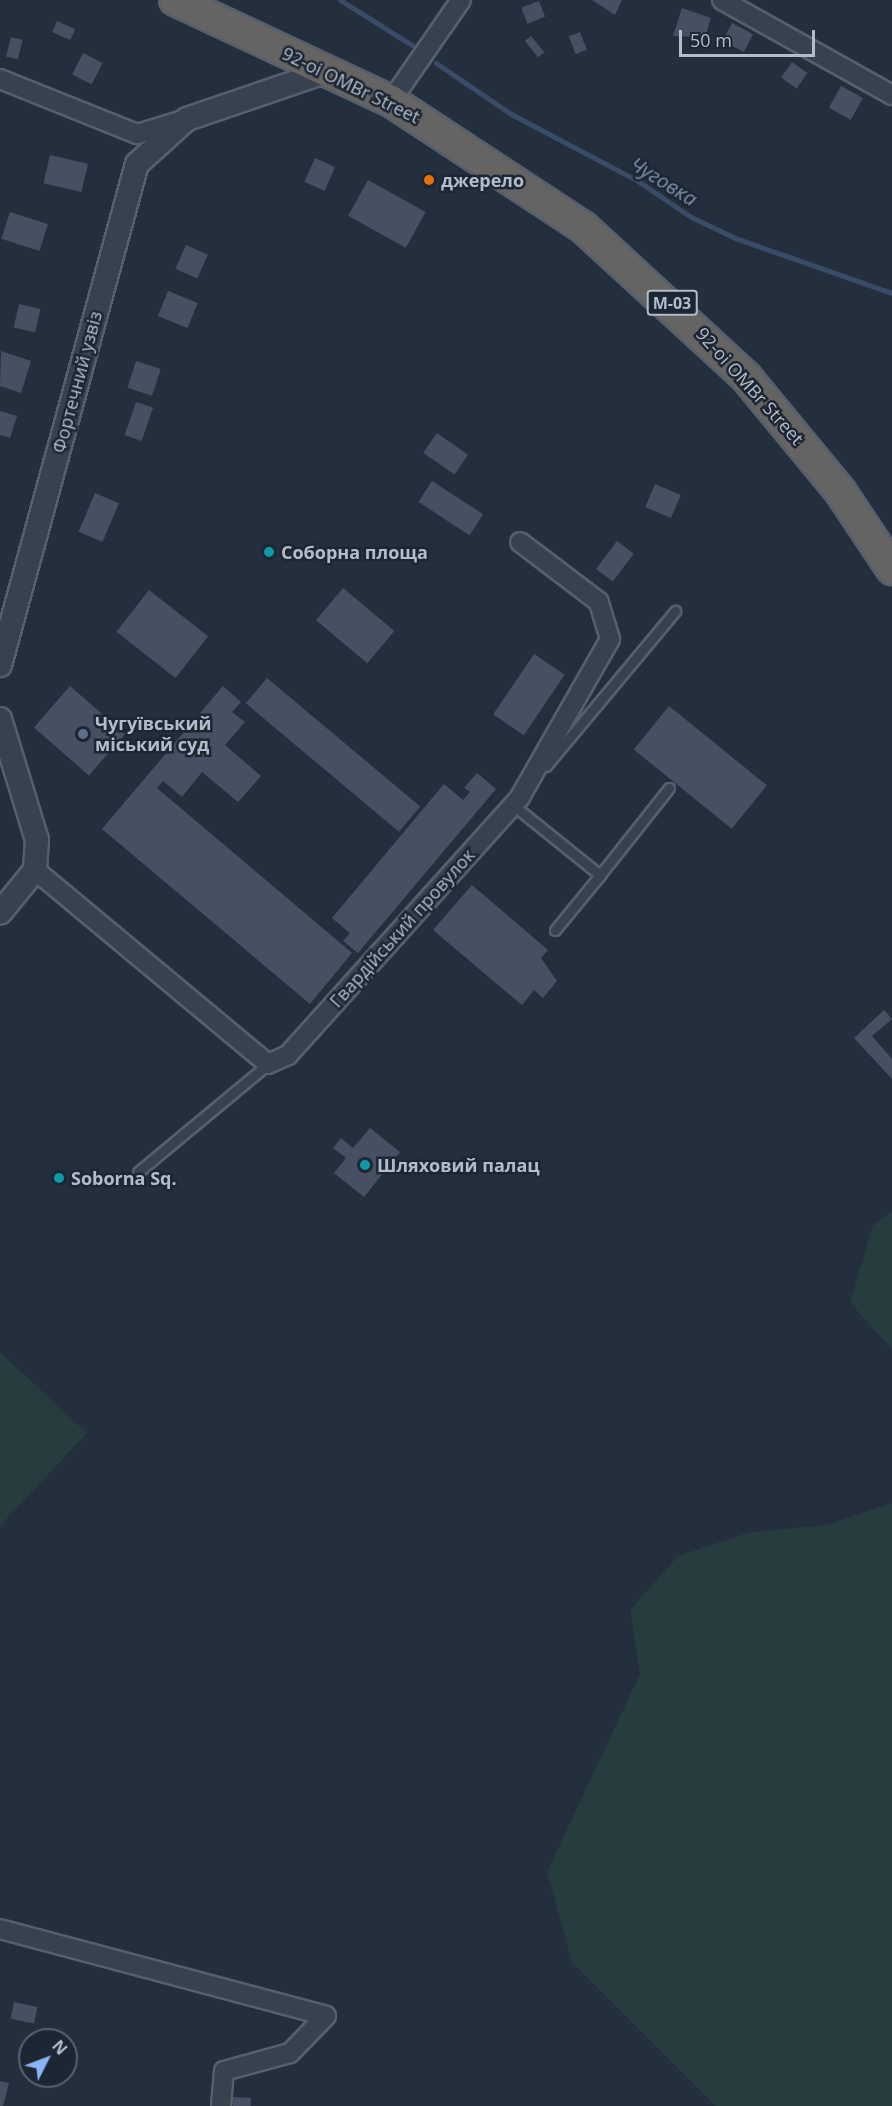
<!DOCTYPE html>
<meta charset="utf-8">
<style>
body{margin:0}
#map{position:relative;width:892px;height:2106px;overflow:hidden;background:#242f3e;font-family:"Open Sans",sans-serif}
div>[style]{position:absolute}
.green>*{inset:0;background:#263c3f}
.stream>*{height:5px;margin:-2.5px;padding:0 2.5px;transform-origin:2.5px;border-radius:2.5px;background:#394c67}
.building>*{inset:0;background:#455162;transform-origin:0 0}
.roads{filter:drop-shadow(2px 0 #565f6c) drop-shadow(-2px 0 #565f6c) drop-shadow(0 2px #565f6c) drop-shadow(0 -2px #565f6c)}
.service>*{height:9px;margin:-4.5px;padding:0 4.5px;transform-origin:4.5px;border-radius:4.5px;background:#38414e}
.minor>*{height:18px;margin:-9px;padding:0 9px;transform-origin:9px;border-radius:9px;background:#38414e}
.tertiary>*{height:22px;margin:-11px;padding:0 11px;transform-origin:11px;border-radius:11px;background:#38414e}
.trunk>*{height:30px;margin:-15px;padding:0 15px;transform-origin:15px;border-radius:15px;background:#656462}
.dots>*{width:16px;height:16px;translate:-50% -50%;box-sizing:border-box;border:3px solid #1d2633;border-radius:50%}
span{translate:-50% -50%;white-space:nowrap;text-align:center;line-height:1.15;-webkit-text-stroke:5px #1d2633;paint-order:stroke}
.shield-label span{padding:2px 4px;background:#1d2633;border:2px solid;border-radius:4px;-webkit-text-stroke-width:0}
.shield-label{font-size:16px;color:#b4bcc9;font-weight:700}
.street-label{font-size:18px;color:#b4bcc9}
.poi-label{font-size:18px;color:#b4bcc9;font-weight:700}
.left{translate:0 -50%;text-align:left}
.water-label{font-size:20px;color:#7c92b1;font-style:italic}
.north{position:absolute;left:18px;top:2028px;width:60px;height:60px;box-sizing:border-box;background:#1d2633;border:2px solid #59626f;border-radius:50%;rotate:48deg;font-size:16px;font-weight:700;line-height:24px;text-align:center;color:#b4bcc9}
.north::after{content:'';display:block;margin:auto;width:21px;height:27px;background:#8ab4f8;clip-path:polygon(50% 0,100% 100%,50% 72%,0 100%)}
.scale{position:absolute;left:679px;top:30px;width:136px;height:27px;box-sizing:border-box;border:3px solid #b4bcc9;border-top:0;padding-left:8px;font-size:18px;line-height:21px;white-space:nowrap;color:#b4bcc9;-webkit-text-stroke:4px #1d2633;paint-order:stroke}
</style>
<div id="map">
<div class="green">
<div style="clip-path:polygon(892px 1211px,892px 1349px,850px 1303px,873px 1225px)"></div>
<div style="clip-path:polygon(0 1352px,87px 1433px,0 1526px)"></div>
<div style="clip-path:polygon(892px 1503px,892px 2106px,716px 2106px,572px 1962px,547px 1872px,640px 1674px,630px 1610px,678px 1556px,751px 1532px,827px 1525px)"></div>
</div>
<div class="stream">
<div style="left:340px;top:0;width:85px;rotate:32deg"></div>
<div style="left:436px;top:63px;width:91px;rotate:34.2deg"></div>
<div style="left:511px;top:114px;width:144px;rotate:27.8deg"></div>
<div style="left:638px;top:181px;width:64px;rotate:34.2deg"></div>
<div style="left:691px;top:217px;width:49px;rotate:25.5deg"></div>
<div style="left:735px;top:238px;width:166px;rotate:19.3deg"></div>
</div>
<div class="building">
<div style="clip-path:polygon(592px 0,622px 0,615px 15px)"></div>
<div style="left:539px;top:1px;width:17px;height:19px;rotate:69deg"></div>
<div style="clip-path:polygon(682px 8px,711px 18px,705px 37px,673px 36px)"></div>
<div style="left:57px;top:21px;width:20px;height:12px;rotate:24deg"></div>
<div style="left:732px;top:23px;width:24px;height:20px;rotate:28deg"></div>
<div style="left:580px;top:32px;width:19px;height:12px;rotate:69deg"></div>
<div style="left:531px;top:36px;width:21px;height:8px;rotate:51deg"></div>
<div style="left:11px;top:37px;width:12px;height:20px;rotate:14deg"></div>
<div style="left:83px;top:53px;width:22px;height:24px;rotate:27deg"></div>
<div style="left:792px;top:62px;width:19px;height:19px;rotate:35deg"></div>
<div style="left:841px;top:86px;width:25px;height:25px;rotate:29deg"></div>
<div style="left:50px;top:155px;width:39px;height:29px;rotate:13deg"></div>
<div style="left:315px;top:158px;width:22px;height:26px;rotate:24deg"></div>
<div style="left:368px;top:180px;width:66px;height:41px;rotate:29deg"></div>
<div style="left:10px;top:212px;width:40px;height:28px;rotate:18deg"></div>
<div style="left:186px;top:245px;width:24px;height:26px;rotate:24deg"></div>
<div style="left:168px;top:291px;width:32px;height:27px;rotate:22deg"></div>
<div style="left:19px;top:304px;width:22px;height:24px;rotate:13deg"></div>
<div style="clip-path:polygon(1px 351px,31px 361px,21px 393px,0 386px)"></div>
<div style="left:136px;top:361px;width:26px;height:28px;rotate:18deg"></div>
<div style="left:136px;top:402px;width:18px;height:35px;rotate:19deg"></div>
<div style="clip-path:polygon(0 411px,17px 416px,10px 438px,0 435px)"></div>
<div style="left:437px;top:433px;width:38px;height:24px;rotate:35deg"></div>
<div style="left:432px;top:481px;width:61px;height:25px;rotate:33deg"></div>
<div style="left:655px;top:484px;width:28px;height:25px;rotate:23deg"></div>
<div style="left:95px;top:493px;width:26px;height:42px;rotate:23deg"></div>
<div style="left:617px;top:541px;width:21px;height:35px;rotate:37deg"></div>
<div style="left:343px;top:588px;width:67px;height:42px;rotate:40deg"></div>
<div style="left:149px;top:590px;width:75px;height:53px;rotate:38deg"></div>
<div style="left:534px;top:654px;width:37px;height:73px;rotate:34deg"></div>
<div style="left:267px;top:678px;width:200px;height:33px;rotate:40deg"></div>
<div style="left:70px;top:686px;width:73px;height:55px;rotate:41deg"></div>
<div style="clip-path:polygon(223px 686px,241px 702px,232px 712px,245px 722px,225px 745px,261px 776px,238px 802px,202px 772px,182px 797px,163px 781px,157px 788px,352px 953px,310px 1004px,102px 829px)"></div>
<div style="left:669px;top:706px;width:126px;height:56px;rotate:39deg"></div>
<div style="clip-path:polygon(477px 773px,496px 789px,358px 953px,343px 941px,350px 933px,332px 918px,444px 784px,463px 800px,470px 792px,464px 788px)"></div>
<div style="clip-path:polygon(472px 885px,548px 950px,541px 958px,557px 981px,543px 998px,534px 990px,522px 1005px,433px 930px)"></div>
<div style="clip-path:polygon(884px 1010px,892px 1019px,872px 1036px,892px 1059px,892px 1079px,854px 1038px)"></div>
<div style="clip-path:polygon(370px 1128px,400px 1152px,364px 1197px,334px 1173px,346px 1158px,333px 1148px,341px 1138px,353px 1148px)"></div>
<div style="left:14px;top:2002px;width:24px;height:17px;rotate:12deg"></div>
<div style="clip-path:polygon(0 2081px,9px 2083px,3px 2106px,0 2106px)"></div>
<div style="left:233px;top:2097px;width:18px;height:9px;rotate:3deg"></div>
</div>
<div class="roads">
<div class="service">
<div style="left:546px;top:766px;width:202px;rotate:-50.2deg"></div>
<div style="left:513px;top:805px;width:112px;rotate:38.8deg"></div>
<div style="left:600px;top:875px;width:111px;rotate:-51.6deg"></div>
<div style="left:555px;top:930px;width:71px;rotate:-50.7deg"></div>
<div style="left:138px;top:1172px;width:169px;rotate:-39.7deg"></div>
</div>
<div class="minor">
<div style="left:722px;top:0;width:195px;rotate:29.2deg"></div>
<div style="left:0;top:79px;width:148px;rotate:21.9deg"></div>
<div style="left:137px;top:134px;width:48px;rotate:-16.9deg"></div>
<div style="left:391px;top:101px;width:123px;rotate:-55.3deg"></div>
<div style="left:35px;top:870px;width:303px;rotate:39.8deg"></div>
<div style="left:268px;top:1064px;width:22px;rotate:-24deg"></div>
<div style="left:288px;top:1055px;width:347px;rotate:-48deg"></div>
<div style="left:520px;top:797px;width:182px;rotate:-60.3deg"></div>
<div style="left:610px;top:639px;width:39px;rotate:-107deg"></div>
<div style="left:599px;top:602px;width:99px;rotate:-142.8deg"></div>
<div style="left:0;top:1929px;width:337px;rotate:14.9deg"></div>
<div style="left:326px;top:2016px;width:52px;rotate:134.2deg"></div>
<div style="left:290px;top:2053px;width:68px;rotate:164.7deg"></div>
<div style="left:224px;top:2071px;width:35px;rotate:95deg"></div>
</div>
<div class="tertiary">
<div style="left:0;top:665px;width:519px;rotate:-74.71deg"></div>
<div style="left:137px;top:164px;width:67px;rotate:-42deg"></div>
<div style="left:187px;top:119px;width:146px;rotate:-18.8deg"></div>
<div style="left:0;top:719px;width:127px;rotate:73deg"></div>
<div style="left:37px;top:840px;width:30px;rotate:94deg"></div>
<div style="left:35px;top:870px;width:55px;rotate:129.1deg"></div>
</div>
<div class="trunk">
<div style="left:175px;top:0;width:238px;rotate:25.1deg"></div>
<div style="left:391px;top:101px;width:230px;rotate:33.3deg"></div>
<div style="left:583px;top:227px;width:222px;rotate:42.6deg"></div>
<div style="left:746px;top:377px;width:148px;rotate:50.5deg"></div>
<div style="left:840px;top:491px;width:94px;rotate:56.3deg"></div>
</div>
</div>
<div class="dots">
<div style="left:429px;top:180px;background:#e8710a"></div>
<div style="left:269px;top:552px;background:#0f9aa8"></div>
<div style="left:83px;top:734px;background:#5c6f8a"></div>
<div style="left:365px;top:1165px;background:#0f9aa8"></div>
<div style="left:59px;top:1178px;background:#0f9aa8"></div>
</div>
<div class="shield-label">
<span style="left:672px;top:303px">М-03</span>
</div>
<div class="street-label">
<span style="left:351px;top:85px;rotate:26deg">92-oi OMBr Street</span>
<span style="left:77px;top:382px;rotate:-75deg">Фортечний узвіз</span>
<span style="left:750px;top:386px;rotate:48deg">92-oi OMBr Street</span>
<span style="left:402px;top:928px;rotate:-48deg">Гвардійський провулок</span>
</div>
<div class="poi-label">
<span class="left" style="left:441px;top:180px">джерело</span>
<span class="left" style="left:281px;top:552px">Соборна площа</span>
<span class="left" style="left:95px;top:734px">Чугуївський<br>міський суд</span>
<span class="left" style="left:377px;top:1165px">Шляховий палац</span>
<span class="left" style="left:71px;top:1178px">Soborna Sq.</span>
</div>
<div class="water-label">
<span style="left:664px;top:181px;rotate:32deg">Чуговка</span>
</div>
<div class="north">N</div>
<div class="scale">50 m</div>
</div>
